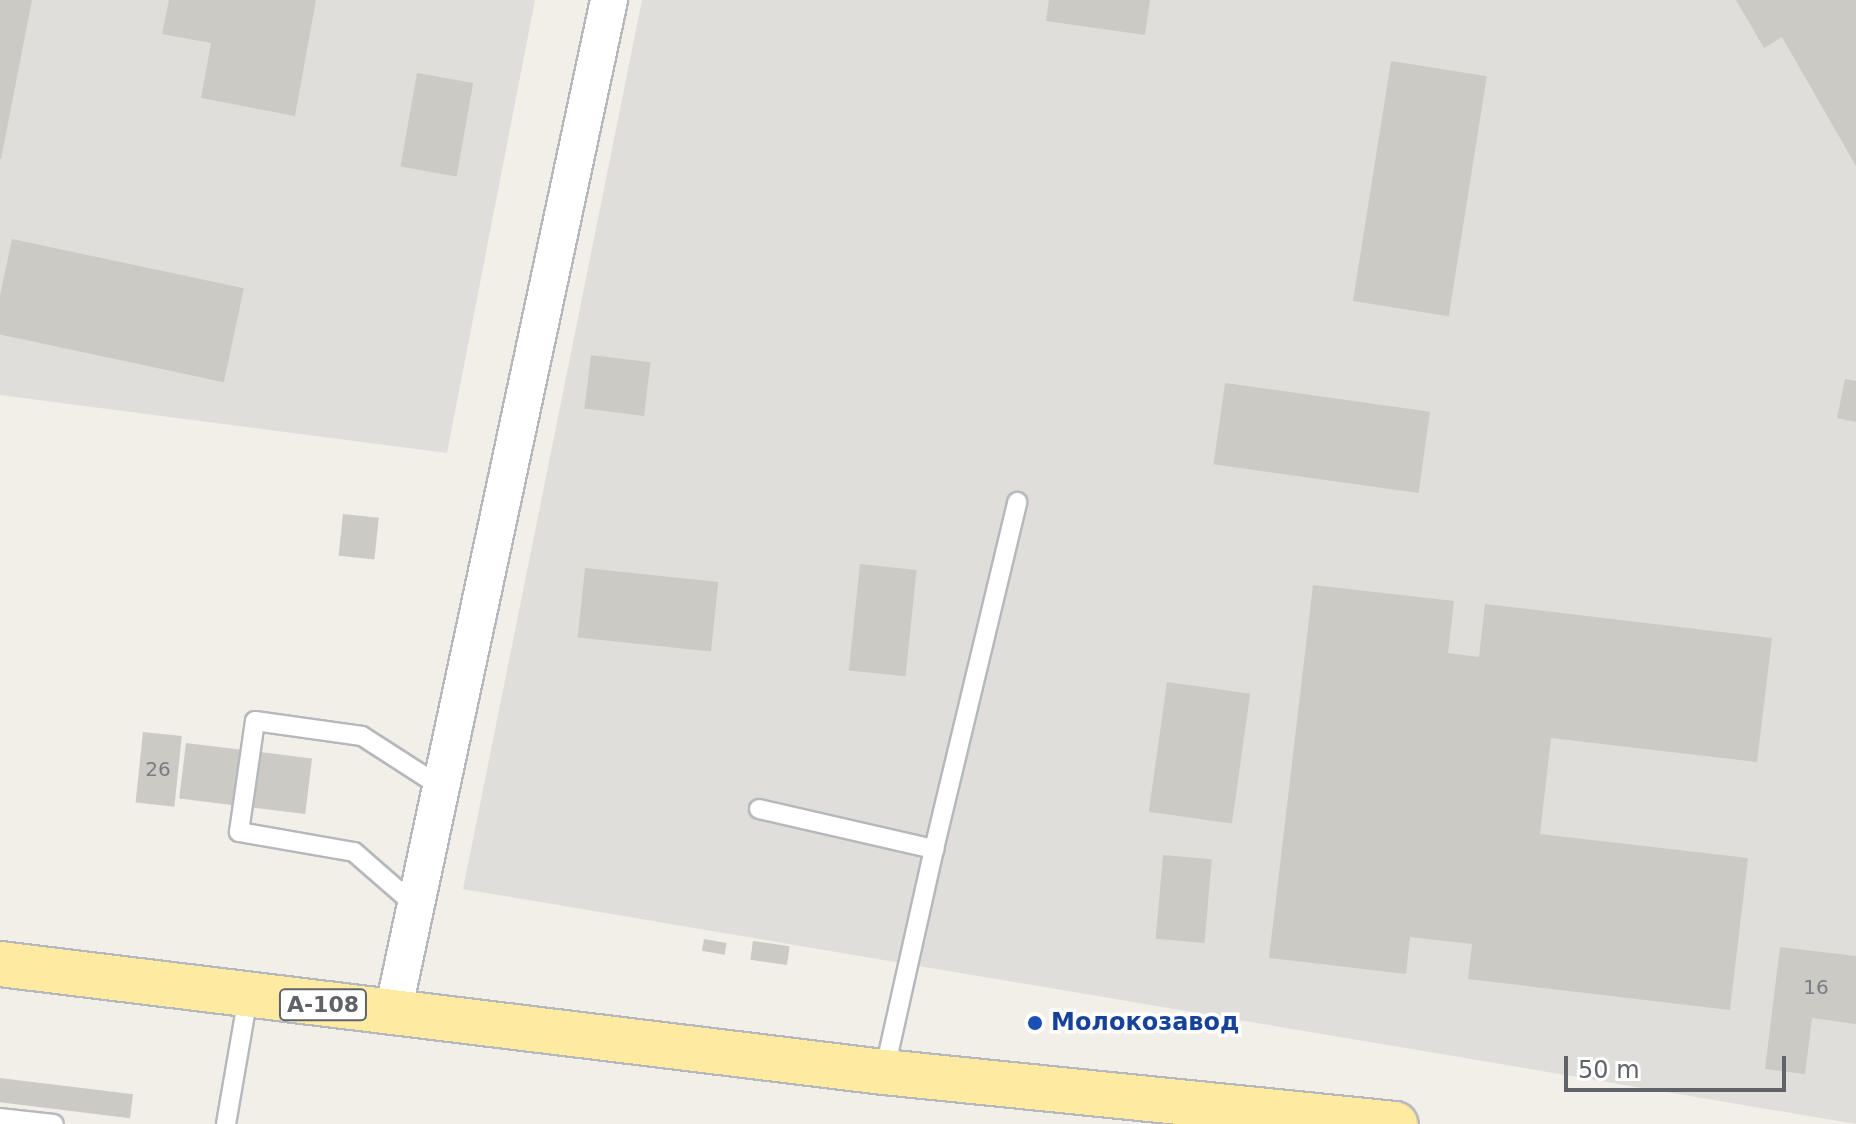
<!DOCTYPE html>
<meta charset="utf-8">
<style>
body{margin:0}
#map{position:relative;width:1856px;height:1124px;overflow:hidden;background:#f1efe8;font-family:"DejaVu Sans",sans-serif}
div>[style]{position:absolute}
.industrial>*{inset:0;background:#e0deda}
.building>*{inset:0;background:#cccac5;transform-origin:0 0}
.roads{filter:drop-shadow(2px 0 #b5b8bc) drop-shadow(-2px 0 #b5b8bc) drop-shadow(0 2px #b5b8bc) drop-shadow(0 -2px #b5b8bc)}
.service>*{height:18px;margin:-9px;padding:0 9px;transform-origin:9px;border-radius:9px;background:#fff}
.minor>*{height:36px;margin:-18px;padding:0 18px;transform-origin:18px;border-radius:18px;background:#fff}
.trunk>*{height:44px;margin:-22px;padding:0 22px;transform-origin:22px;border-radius:22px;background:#feeaa1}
.dots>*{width:22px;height:22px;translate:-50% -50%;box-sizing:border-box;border:4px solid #fff;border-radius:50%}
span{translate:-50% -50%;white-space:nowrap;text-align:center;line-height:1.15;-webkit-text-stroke:7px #fff;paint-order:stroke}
.number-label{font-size:20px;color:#7a7d7f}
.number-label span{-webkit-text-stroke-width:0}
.shield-label span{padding:2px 6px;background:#fff;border:2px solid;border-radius:6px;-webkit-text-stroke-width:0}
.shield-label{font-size:22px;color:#5f6368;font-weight:700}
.transit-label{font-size:24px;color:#164399;font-weight:700}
.left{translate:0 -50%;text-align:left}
.scale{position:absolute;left:1564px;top:1056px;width:222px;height:36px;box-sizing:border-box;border:4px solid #5f6368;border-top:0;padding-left:10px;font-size:24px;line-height:28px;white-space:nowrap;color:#5f6368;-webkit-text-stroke:6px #fff;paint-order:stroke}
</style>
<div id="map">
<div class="industrial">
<div style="clip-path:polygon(0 0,535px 0,447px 453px,0 395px)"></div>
<div style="clip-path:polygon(642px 0,1856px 0,1856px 1124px,463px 889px)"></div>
</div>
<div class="building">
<div style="clip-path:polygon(0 0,32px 0,1px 159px,0 159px)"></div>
<div style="clip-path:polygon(169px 0,316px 0,295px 116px,201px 98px,211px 43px,162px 34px)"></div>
<div style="clip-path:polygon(1049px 0,1150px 0,1145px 35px,1046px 21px)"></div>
<div style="clip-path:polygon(1736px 0,1856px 0,1856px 166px,1782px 37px,1764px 48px)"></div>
<div style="left:1391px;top:61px;width:97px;height:243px;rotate:9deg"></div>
<div style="left:417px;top:73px;width:57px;height:95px;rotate:10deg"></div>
<div style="left:12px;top:239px;width:237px;height:96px;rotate:12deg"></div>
<div style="left:591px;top:355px;width:60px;height:54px;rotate:7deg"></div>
<div style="clip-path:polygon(1845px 379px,1856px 381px,1856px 422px,1837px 418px)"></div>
<div style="left:1225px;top:383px;width:207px;height:82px;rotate:8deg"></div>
<div style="left:343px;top:514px;width:36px;height:42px;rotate:6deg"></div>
<div style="left:860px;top:564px;width:57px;height:107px;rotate:6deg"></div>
<div style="left:585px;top:568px;width:134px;height:70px;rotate:6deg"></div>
<div style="clip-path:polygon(1313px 585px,1454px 601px,1448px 653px,1479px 657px,1485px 604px,1772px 638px,1757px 762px,1551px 738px,1540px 834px,1748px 858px,1730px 1010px,1468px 979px,1472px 944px,1410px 937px,1406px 974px,1269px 958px)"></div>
<div style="left:1167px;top:682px;width:84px;height:131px;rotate:8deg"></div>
<div style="left:143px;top:732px;width:39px;height:71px;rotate:6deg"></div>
<div style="left:186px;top:743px;width:127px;height:56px;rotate:7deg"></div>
<div style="left:1163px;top:855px;width:49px;height:84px;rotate:5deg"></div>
<div style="left:704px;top:939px;width:23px;height:12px;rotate:10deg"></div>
<div style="left:753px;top:941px;width:37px;height:19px;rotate:8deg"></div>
<div style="clip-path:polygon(1780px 947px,1856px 956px,1856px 1024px,1812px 1018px,1805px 1074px,1765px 1069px)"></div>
<div style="left:0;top:1078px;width:134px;height:24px;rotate:7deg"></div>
</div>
<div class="roads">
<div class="service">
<div style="left:759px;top:809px;width:180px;rotate:12.9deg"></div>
<div style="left:934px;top:849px;width:229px;rotate:102.6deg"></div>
<div style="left:934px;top:849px;width:357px;rotate:-76.5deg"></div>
<div style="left:416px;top:906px;width:82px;rotate:-138.9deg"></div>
<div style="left:354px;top:852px;width:117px;rotate:-170.1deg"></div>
<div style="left:239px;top:832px;width:112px;rotate:-81.8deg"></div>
<div style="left:255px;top:721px;width:108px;rotate:8deg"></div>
<div style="left:362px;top:736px;width:94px;rotate:32.8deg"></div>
<div style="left:0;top:1118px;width:54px;rotate:6.3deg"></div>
<div style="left:226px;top:1124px;width:130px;rotate:-80.2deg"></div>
</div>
<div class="minor">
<div style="left:393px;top:1012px;width:1035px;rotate:-77.95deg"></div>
</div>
<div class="trunk">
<div style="left:0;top:964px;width:891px;rotate:6.97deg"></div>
<div style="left:884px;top:1072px;width:514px;rotate:5.81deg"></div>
</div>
</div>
<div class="dots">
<div style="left:1035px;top:1023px;background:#1a4fb4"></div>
</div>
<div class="number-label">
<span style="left:158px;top:769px">26</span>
<span style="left:1816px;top:987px">16</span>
</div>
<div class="shield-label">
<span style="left:323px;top:1005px">А-108</span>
</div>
<div class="transit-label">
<span class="left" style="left:1051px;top:1023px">Молокозавод</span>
</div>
<div class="scale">50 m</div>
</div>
